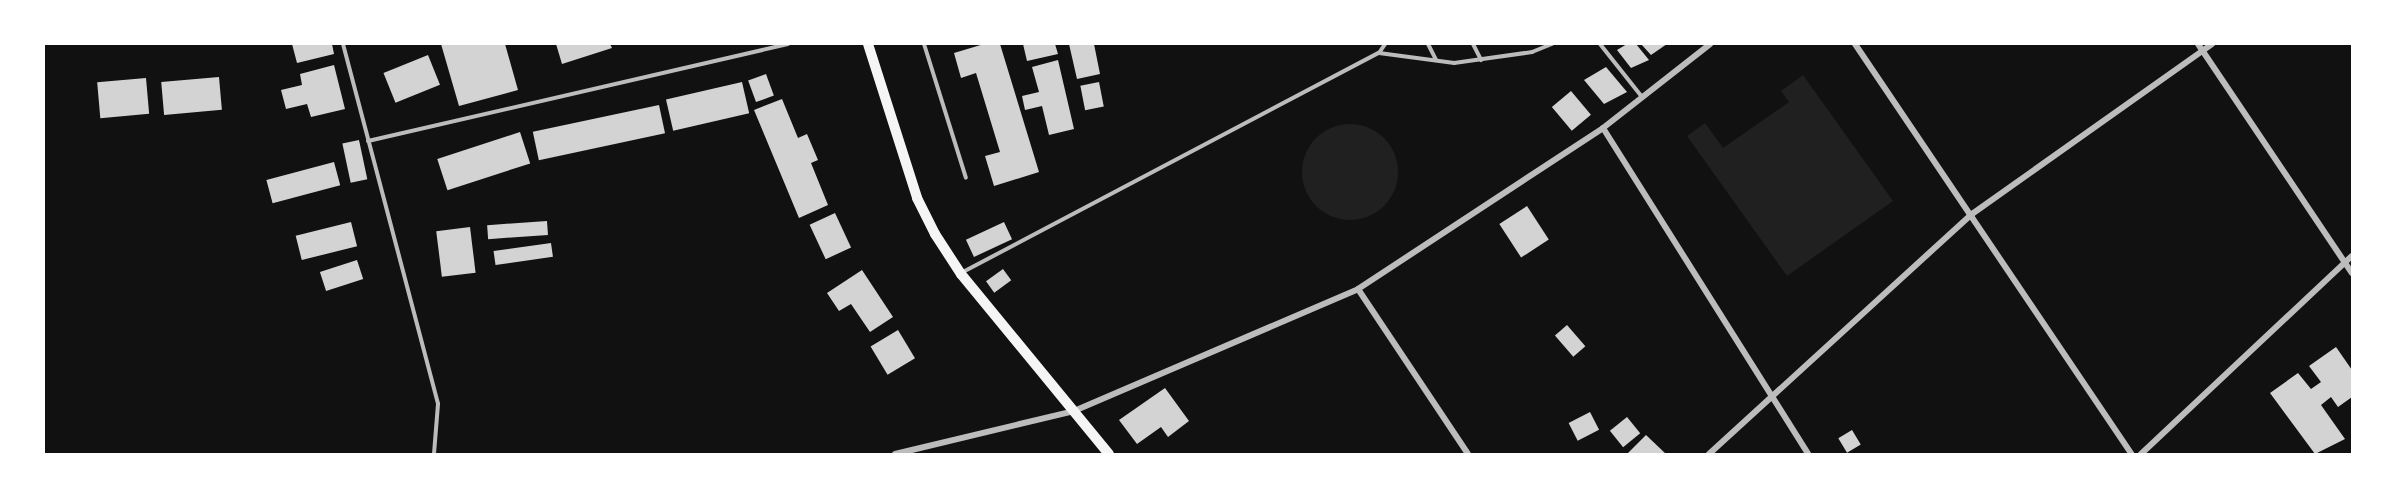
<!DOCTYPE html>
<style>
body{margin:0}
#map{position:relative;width:2396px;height:498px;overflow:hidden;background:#111;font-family:"Crimson Pro",serif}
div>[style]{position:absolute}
.green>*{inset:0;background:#202020}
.round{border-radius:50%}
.building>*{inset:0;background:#d3d3d3;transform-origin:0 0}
.service>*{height:4px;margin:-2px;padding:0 2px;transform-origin:2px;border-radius:2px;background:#bcbcbc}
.minor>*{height:6px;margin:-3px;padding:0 3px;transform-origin:3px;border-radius:3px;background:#bcbcbc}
.secondary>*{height:10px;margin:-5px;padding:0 5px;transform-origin:5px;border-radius:5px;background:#f5f5f5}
span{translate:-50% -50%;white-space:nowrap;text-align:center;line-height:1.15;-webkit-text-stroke:4.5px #fff;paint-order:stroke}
.frame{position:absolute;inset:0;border:45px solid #fff;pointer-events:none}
</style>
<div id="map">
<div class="green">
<div style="clip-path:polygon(1803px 75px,1893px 201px,1787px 276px,1687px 136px,1705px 123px,1723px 148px,1789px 102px,1781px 91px)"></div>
<div class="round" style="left:1302px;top:124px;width:96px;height:96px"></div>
</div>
<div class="building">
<div style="clip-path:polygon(292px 44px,332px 44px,334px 54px,297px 63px)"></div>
<div style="clip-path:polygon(441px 44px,505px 44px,518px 90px,459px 106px)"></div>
<div style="clip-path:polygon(556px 44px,610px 44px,612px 48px,562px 64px)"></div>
<div style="clip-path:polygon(984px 44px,1000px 44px,1039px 172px,994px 186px,985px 156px,1000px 152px,976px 73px,961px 78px,954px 53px)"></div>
<div style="clip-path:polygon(1023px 44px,1055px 44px,1058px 54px,1027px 61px)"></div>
<div style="clip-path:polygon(1069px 44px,1094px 44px,1100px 74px,1077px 79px)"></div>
<div style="clip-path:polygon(1627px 44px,1636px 44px,1649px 60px,1631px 68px,1617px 50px)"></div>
<div style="clip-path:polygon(1641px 44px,1667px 44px,1651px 55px)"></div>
<div style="left:428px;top:55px;width:32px;height:48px;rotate:68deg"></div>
<div style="clip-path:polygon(1058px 60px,1074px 129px,1049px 135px,1042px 106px,1025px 110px,1022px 96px,1039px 92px,1032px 67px)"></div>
<div style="clip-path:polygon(334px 65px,345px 109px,311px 117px,307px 104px,286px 109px,281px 90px,302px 85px,300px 74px)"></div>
<div style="clip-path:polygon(1606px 67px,1627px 92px,1604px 104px,1584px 80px)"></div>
<div style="left:766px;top:74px;width:23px;height:19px;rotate:70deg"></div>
<div style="left:219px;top:77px;width:33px;height:58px;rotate:85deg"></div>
<div style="left:146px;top:78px;width:36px;height:49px;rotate:85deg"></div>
<div style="left:742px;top:82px;width:32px;height:78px;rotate:77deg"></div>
<div style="left:1099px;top:82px;width:25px;height:19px;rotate:79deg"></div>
<div style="left:1571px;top:91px;width:31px;height:25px;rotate:50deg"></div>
<div style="clip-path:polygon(782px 99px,798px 138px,807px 134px,818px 160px,811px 163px,828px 205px,799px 218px,754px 110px)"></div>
<div style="left:659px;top:105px;width:29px;height:129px;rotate:78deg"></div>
<div style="left:520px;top:132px;width:33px;height:87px;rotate:72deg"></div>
<div style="left:359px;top:140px;width:40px;height:17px;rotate:78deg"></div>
<div style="left:334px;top:162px;width:24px;height:70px;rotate:75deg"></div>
<div style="left:1527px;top:206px;width:40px;height:33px;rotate:57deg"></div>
<div style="left:835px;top:213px;width:38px;height:28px;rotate:65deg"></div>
<div style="left:547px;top:221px;width:14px;height:60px;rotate:86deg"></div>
<div style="left:351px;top:222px;width:25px;height:57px;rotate:76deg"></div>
<div style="left:1004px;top:222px;width:19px;height:42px;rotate:65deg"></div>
<div style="left:470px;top:227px;width:46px;height:34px;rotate:83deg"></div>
<div style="left:551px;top:243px;width:14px;height:58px;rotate:82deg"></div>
<div style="left:357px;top:260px;width:20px;height:39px;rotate:72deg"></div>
<div style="left:1003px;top:269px;width:14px;height:21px;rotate:54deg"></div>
<div style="clip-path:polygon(862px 270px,893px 317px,870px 332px,851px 304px,839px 311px,827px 293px)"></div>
<div style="left:1567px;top:325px;width:28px;height:16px;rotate:49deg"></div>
<div style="left:898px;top:330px;width:33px;height:32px;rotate:59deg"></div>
<div style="clip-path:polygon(2336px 347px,2352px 370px,2352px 397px,2338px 407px,2331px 397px,2321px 405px,2345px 439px,2315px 454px,2270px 393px,2298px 373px,2311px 389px,2321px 382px,2309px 366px)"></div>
<div style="clip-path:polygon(1165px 388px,1189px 421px,1168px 437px,1161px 427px,1137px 444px,1119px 420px)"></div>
<div style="left:1590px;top:412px;width:20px;height:24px;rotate:63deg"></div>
<div style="left:1627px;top:417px;width:21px;height:22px;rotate:51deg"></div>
<div style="left:1852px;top:430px;width:17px;height:16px;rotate:59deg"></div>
<div style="clip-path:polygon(1646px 435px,1666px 454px,1628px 453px)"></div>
</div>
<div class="service">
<div style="left:343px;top:44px;width:372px;rotate:75.2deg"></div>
<div style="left:438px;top:404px;width:50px;rotate:94.6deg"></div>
<div style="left:924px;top:44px;width:140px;rotate:72.6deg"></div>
<div style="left:1428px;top:44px;width:18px;rotate:63deg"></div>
<div style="left:1473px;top:44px;width:18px;rotate:63deg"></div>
<div style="left:1600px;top:44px;width:68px;rotate:51.6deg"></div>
<div style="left:1379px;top:53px;width:76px;rotate:7.6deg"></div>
<div style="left:1454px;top:63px;width:79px;rotate:-8deg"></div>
<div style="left:1532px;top:52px;width:22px;rotate:-22deg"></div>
<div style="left:368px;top:141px;width:431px;rotate:-13deg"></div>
<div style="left:961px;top:273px;width:472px;rotate:-27.8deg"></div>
<div style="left:1379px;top:53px;width:11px;rotate:-56deg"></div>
</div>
<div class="minor">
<div style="left:1855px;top:44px;width:495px;rotate:56deg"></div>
<div style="left:2198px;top:44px;width:276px;rotate:56.1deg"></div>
<div style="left:1603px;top:128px;width:385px;rotate:57.8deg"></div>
<div style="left:1358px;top:289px;width:198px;rotate:56.3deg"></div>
<div style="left:895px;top:454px;width:184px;rotate:-13.5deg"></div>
<div style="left:1074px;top:411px;width:309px;rotate:-23.2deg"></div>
<div style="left:1358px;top:289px;width:293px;rotate:-33.3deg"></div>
<div style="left:1603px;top:128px;width:136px;rotate:-38.1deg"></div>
<div style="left:1709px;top:454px;width:356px;rotate:-42.4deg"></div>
<div style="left:1972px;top:214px;width:294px;rotate:-35.3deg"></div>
<div style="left:2141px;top:454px;width:289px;rotate:-43.2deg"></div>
</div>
<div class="secondary">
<div style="left:868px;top:44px;width:162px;rotate:72.3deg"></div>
<div style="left:917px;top:198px;width:40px;rotate:63.4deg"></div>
<div style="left:935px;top:234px;width:48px;rotate:57deg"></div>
<div style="left:961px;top:274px;width:233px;rotate:50.6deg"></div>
</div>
<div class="frame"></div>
</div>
